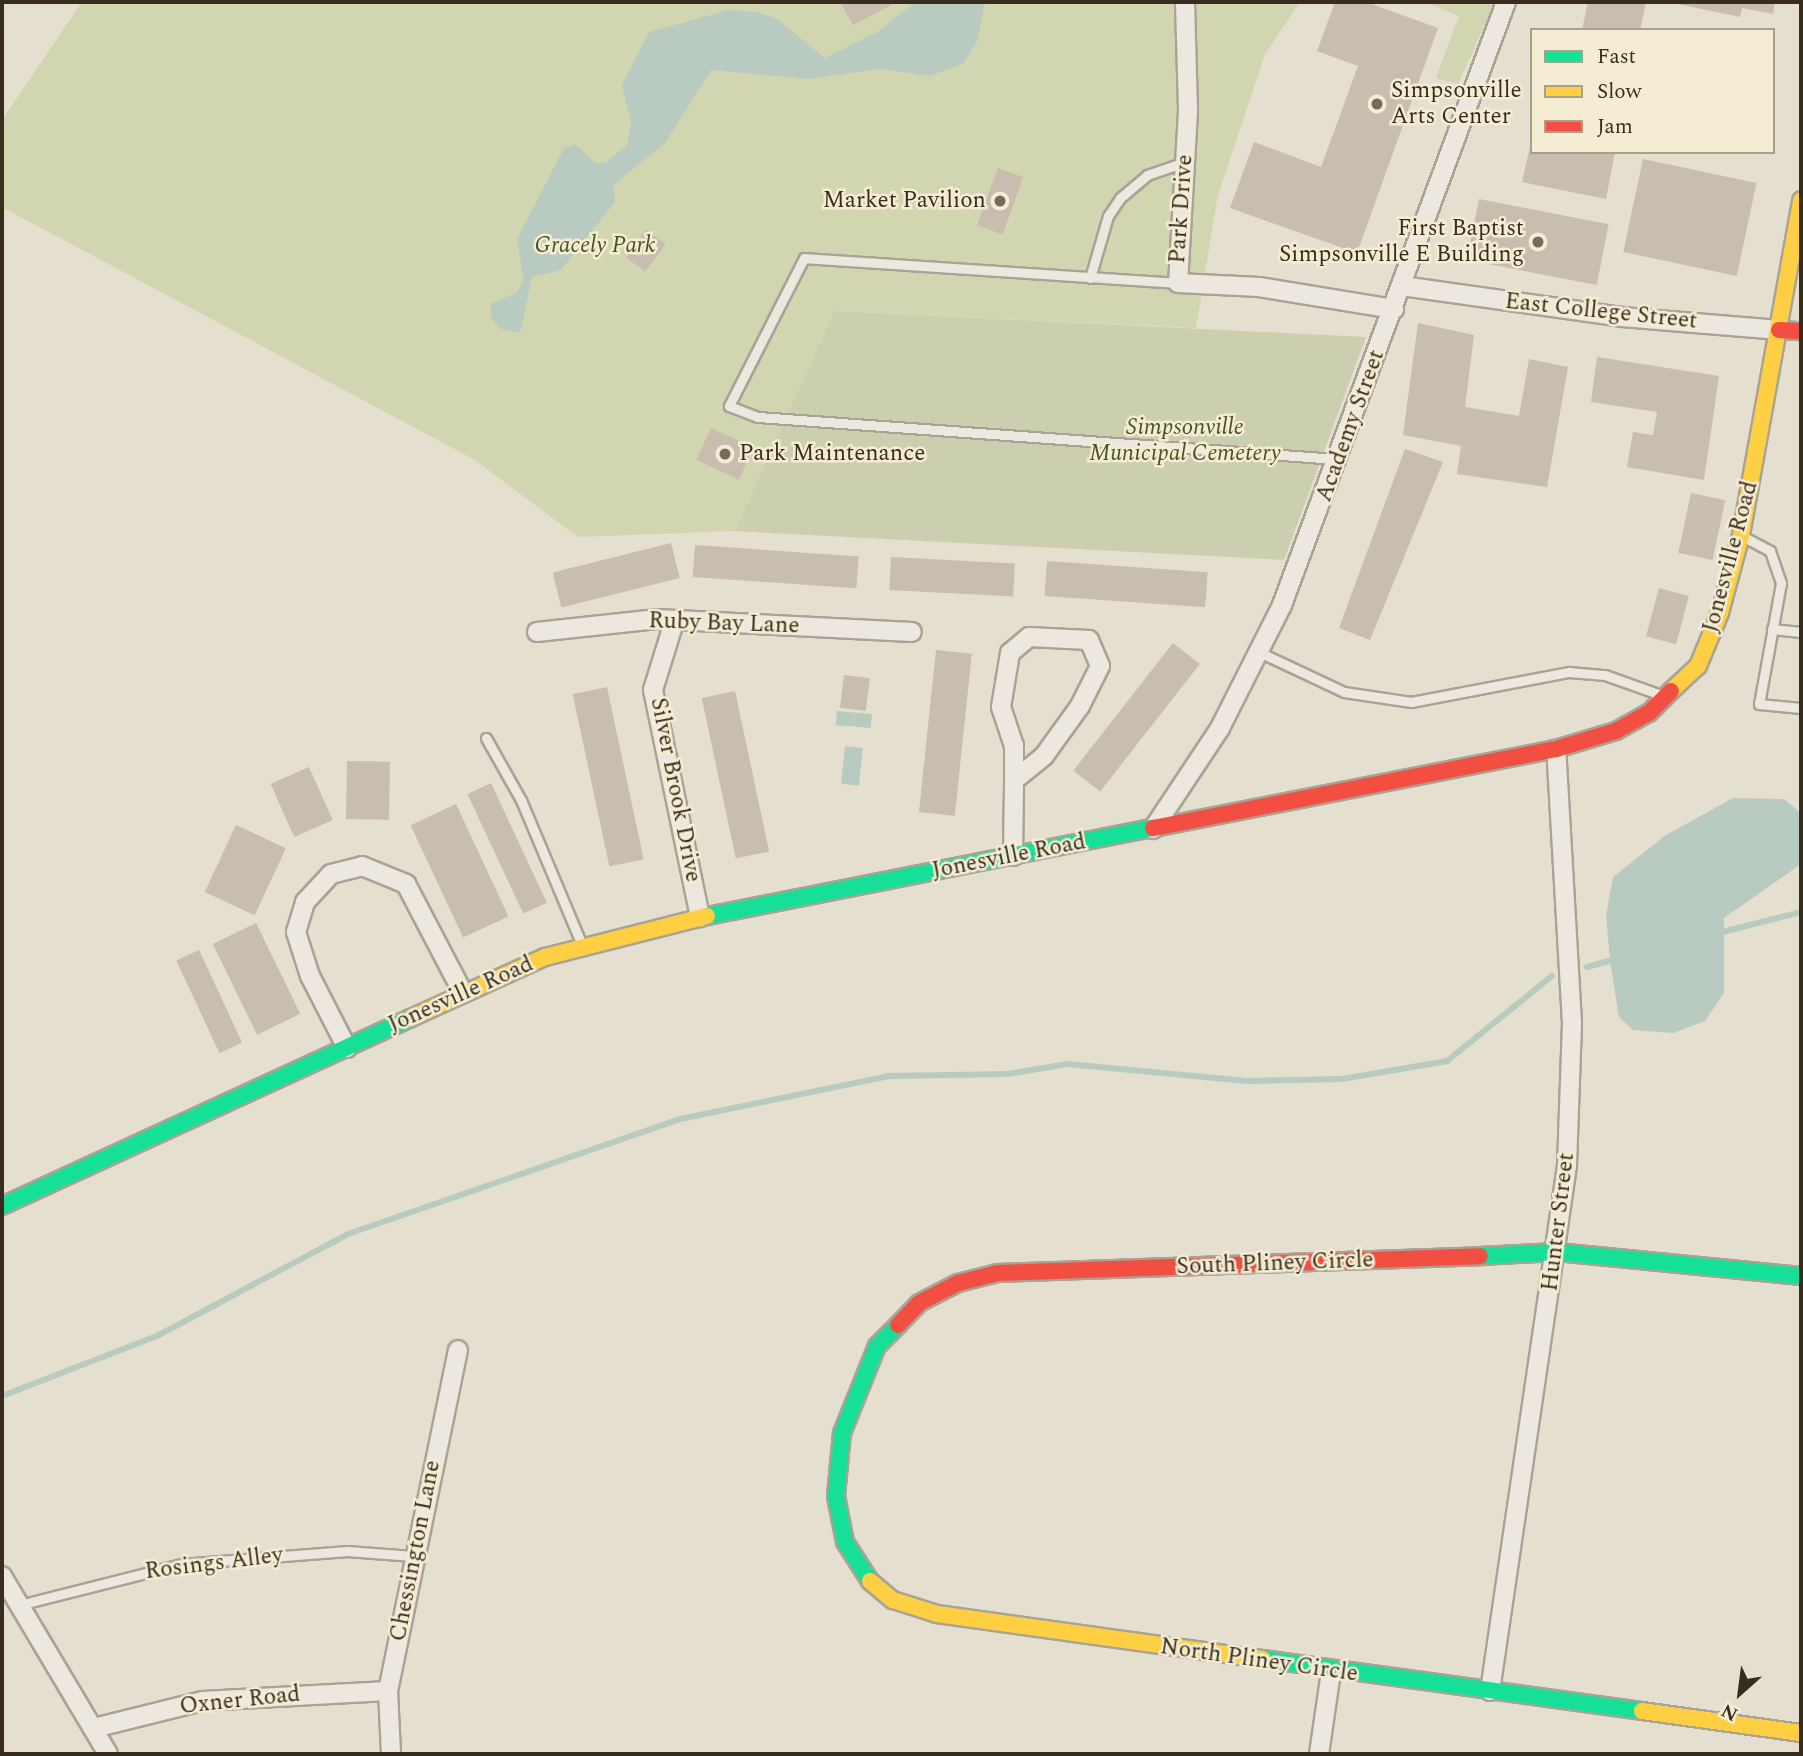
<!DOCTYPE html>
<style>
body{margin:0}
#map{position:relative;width:1803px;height:1756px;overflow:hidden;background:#e4dfce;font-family:Spectral,serif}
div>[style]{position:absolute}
.green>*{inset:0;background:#d1d5b0}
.cemetery>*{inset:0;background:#ccceb0}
.water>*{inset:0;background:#b9cac0;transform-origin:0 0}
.stream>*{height:6px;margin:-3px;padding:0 3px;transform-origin:3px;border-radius:3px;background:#b9cac0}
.building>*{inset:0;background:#c8bdae;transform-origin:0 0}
.roads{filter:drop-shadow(2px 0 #a9a396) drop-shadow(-2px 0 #a9a396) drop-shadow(0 2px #a9a396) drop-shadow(0 -2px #a9a396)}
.lane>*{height:9px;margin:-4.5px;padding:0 4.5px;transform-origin:4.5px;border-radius:4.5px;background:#ece8df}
.street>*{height:18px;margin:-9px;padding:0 9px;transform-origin:9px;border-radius:9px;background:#ece8df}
.fast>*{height:16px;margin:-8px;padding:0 8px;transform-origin:8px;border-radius:8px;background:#16e098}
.slow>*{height:16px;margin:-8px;padding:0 8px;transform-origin:8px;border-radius:8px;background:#ffcf43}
.jam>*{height:16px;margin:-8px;padding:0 8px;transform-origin:8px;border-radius:8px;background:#f24e42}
.dots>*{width:19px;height:19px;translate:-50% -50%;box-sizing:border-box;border:4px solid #f5edd3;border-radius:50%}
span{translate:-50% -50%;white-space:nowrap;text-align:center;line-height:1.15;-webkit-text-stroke:5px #f5edd3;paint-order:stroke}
.poi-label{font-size:23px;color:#382c1e}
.left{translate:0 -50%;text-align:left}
.right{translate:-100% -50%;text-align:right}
.street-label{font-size:23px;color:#382c1e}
.park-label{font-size:23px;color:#455425;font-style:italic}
.frame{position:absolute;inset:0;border:4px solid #382c1e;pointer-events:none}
.legend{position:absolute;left:1530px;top:28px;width:245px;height:126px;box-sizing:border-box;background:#f5edd3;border:2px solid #a9a08b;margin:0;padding:9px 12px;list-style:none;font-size:21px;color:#382c1e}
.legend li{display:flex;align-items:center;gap:14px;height:35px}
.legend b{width:35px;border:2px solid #a9a08b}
.north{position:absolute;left:1705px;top:1658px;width:70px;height:70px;-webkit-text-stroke:5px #f5edd3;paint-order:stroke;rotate:208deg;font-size:19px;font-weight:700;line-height:28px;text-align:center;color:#382c1e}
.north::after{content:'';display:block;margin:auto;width:24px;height:32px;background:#382c1e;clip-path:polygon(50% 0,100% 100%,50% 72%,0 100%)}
</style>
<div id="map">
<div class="green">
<div style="clip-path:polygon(82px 2px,1300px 2px,1265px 54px,1218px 195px,1196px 328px,836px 311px,735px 531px,578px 537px,475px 460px,2px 207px,2px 120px)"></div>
<div style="clip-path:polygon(1425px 2px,1495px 2px,1458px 84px,1436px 78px,1459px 16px)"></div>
</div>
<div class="cemetery">
<div style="clip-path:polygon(835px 311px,1366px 337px,1284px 560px,735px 531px)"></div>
</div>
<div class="water">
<div style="clip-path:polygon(915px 2px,985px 2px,977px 41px,964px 63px,930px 76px,880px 69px,808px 79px,711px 70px,665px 143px,613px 185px,615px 202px,561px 270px,532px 277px,520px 333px,501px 329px,491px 318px,491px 304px,517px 292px,524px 281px,517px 239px,564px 148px,575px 144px,595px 163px,605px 163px,627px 145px,631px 122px,622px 85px,649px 32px,729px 10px,755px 12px,776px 18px,825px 58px,879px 31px)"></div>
<div style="left:837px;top:711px;width:35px;height:14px;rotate:5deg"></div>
<div style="left:845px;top:746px;width:18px;height:38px;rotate:6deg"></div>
<div style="clip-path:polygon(1733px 798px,1784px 799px,1801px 813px,1801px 864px,1724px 918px,1724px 993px,1705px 1021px,1673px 1033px,1633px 1030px,1619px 1017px,1610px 961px,1606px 915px,1613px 877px,1666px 835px)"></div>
</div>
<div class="stream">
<div style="left:1718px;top:933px;width:86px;rotate:-14.2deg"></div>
<div style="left:1587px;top:967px;width:30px;rotate:-15deg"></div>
<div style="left:2px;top:1396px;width:166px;rotate:-21.2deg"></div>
<div style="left:157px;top:1336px;width:217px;rotate:-28.1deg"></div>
<div style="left:348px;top:1234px;width:351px;rotate:-19.1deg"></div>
<div style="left:680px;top:1119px;width:213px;rotate:-11.6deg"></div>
<div style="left:889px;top:1076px;width:119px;rotate:-1deg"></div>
<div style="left:1008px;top:1074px;width:60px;rotate:-9.6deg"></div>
<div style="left:1067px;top:1064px;width:181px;rotate:5.4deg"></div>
<div style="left:1247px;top:1081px;width:95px;rotate:-1.2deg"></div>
<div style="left:1342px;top:1079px;width:107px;rotate:-9.7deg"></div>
<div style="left:1447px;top:1061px;width:135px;rotate:-39deg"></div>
</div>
<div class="building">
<div style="clip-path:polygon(840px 2px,889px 2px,891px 5px,853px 25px)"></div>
<div style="clip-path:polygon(1335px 2px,1366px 2px,1438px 28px,1357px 253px,1230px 208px,1254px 142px,1321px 167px,1358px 66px,1317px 51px)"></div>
<div style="clip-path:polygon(1588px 2px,1646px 2px,1640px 30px,1582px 30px)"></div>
<div style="clip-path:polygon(1668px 2px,1775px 2px,1773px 14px,1742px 8px,1740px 17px)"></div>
<div style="clip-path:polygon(1532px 138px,1532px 152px,1615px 152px,1606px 199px,1522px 182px)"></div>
<div style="left:1643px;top:159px;width:116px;height:95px;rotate:12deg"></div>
<div style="left:998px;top:168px;width:27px;height:61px;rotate:20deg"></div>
<div style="left:1479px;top:199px;width:132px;height:62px;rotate:11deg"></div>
<div style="left:646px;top:230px;width:24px;height:34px;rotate:36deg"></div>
<div style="clip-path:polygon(1418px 323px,1474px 335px,1465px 407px,1519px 416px,1529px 359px,1568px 367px,1547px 487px,1457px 474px,1461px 446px,1403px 435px)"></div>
<div style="clip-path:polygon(1597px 357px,1719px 376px,1704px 480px,1627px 467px,1633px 432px,1653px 435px,1657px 412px,1591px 402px)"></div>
<div style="left:711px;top:428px;width:47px;height:35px;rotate:25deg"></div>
<div style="clip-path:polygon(1405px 449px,1443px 462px,1370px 640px,1339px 628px)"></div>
<div style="left:1691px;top:493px;width:35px;height:61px;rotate:12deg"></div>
<div style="left:671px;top:543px;width:36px;height:122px;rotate:76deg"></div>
<div style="left:695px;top:545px;width:164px;height:32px;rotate:4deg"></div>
<div style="left:891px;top:557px;width:124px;height:33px;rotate:3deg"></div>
<div style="left:1047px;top:561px;width:161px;height:35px;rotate:4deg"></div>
<div style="left:1659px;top:588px;width:31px;height:50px;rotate:15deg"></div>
<div style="left:1173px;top:643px;width:34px;height:162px;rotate:38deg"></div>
<div style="left:936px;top:650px;width:36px;height:163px;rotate:6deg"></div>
<div style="left:844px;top:675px;width:26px;height:33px;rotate:7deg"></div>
<div style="left:607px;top:687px;width:176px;height:35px;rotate:78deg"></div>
<div style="left:735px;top:691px;width:164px;height:34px;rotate:78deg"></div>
<div style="left:347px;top:761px;width:43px;height:58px;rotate:1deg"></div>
<div style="left:309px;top:767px;width:58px;height:42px;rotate:66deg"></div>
<div style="left:491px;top:783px;width:132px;height:26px;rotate:65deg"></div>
<div style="left:456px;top:804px;width:124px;height:50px;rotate:65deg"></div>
<div style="left:236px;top:825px;width:55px;height:74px;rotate:25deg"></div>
<div style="left:256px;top:923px;width:101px;height:48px;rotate:64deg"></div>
<div style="left:199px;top:950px;width:102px;height:25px;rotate:65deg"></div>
</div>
<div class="roads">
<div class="lane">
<div style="left:1090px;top:278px;width:65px;rotate:-73.8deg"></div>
<div style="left:1108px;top:216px;width:22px;rotate:-56deg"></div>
<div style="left:1120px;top:198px;width:35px;rotate:-40deg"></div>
<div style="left:1147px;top:175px;width:40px;rotate:-18.9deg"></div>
<div style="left:1178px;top:283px;width:375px;rotate:-176.2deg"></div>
<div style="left:804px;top:258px;width:166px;rotate:116.9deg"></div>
<div style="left:729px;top:406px;width:31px;rotate:21deg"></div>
<div style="left:758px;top:417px;width:581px;rotate:4.15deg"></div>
<div style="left:1742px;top:536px;width:32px;rotate:28deg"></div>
<div style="left:1770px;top:551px;width:34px;rotate:71deg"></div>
<div style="left:1781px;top:583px;width:123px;rotate:100.3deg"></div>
<div style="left:1759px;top:704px;width:42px;rotate:5.4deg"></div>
<div style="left:1772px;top:629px;width:29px;rotate:6deg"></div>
<div style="left:1259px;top:652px;width:94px;rotate:25.2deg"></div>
<div style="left:1344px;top:692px;width:68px;rotate:8.5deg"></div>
<div style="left:1411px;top:702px;width:161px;rotate:-10.8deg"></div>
<div style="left:1569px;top:672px;width:36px;rotate:5deg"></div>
<div style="left:1605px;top:675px;width:63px;rotate:19.6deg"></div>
<div style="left:486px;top:738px;width:71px;rotate:60.6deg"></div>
<div style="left:521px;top:800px;width:157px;rotate:67.2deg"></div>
<div style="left:19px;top:1605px;width:167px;rotate:-14.2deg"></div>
<div style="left:181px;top:1564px;width:167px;rotate:-4.5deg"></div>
<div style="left:347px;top:1551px;width:66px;rotate:4.3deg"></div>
</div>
<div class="street">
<div style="left:1185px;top:2px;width:109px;rotate:88.4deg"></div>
<div style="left:1188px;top:111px;width:172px;rotate:93.3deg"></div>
<div style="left:1178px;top:283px;width:81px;rotate:2.8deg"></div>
<div style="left:1259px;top:287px;width:137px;rotate:9.3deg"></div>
<div style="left:1402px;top:286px;width:222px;rotate:8deg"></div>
<div style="left:1622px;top:317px;width:158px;rotate:4.7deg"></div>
<div style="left:674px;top:622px;width:71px;rotate:107.2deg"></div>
<div style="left:653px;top:690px;width:232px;rotate:78.3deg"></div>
<div style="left:537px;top:632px;width:121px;rotate:-6.2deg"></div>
<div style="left:657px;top:619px;width:255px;rotate:2.9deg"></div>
<div style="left:1153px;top:829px;width:121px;rotate:-56.4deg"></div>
<div style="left:1220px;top:728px;width:138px;rotate:-63.2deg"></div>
<div style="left:1282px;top:605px;width:643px;rotate:-69.62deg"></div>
<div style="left:1013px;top:856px;width:76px;rotate:-89.2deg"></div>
<div style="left:1014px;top:780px;width:34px;rotate:-90deg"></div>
<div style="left:1014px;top:746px;width:41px;rotate:-108.4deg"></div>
<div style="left:1001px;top:707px;width:55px;rotate:-80.5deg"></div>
<div style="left:1010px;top:653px;width:25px;rotate:-40deg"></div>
<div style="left:1029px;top:637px;width:60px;rotate:2.9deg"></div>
<div style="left:1089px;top:640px;width:28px;rotate:67deg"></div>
<div style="left:1100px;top:666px;width:45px;rotate:116.6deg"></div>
<div style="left:1080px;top:706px;width:62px;rotate:125.8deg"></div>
<div style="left:1044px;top:756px;width:38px;rotate:141deg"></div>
<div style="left:347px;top:1048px;width:81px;rotate:-117.2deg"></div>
<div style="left:310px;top:976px;width:46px;rotate:-107.7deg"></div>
<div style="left:296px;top:932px;width:31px;rotate:-73deg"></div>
<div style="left:305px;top:902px;width:38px;rotate:-47deg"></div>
<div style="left:331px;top:874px;width:32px;rotate:-14deg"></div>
<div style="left:362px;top:866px;width:48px;rotate:22.2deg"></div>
<div style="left:406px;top:884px;width:123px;rotate:62.4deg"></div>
<div style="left:2px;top:1576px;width:207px;rotate:59.2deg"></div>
<div style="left:1490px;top:1691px;width:531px;rotate:-81.66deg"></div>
<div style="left:1567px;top:1166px;width:143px;rotate:-88deg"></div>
<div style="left:1572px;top:1023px;width:274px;rotate:-93.3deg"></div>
<div style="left:94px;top:1728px;width:112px;rotate:-13.9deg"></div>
<div style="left:203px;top:1701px;width:185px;rotate:-3.1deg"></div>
<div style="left:391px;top:1754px;width:63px;rotate:-92.7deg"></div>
<div style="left:388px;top:1691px;width:348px;rotate:-78.4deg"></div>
<div style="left:1319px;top:1754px;width:83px;rotate:-81.7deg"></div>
</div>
<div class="fast">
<div style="left:707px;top:916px;width:455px;rotate:-11.2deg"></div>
<div style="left:2px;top:1206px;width:450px;rotate:-24.7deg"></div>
<div style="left:1480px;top:1256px;width:77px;rotate:-3deg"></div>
<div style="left:1557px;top:1252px;width:245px;rotate:5.6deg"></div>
<div style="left:870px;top:1581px;width:46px;rotate:-122.7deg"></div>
<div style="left:845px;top:1542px;width:47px;rotate:-101.1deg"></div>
<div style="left:836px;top:1496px;width:63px;rotate:-84.6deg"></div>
<div style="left:842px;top:1433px;width:94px;rotate:-68.1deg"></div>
<div style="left:877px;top:1346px;width:30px;rotate:-45deg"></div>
<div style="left:1263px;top:1659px;width:383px;rotate:7.8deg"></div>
</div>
<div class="slow">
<div style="left:1671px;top:691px;width:37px;rotate:-43deg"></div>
<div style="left:1698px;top:666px;width:57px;rotate:-67.5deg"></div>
<div style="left:1720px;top:613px;width:81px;rotate:-74.9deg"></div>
<div style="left:1741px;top:535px;width:340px;rotate:-79.8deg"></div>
<div style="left:411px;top:1018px;width:147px;rotate:-24.5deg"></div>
<div style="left:545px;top:957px;width:167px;rotate:-14.2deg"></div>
<div style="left:870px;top:1581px;width:30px;rotate:40deg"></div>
<div style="left:893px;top:1600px;width:46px;rotate:17.7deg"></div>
<div style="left:937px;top:1614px;width:329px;rotate:7.9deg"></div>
<div style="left:1642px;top:1711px;width:161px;rotate:7.9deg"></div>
</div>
<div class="jam">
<div style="left:1779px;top:330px;width:22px;rotate:3deg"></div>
<div style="left:1153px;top:828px;width:411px;rotate:-11.1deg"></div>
<div style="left:1556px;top:749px;width:63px;rotate:-16.7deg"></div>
<div style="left:1616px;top:731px;width:38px;rotate:-29deg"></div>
<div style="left:1649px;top:713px;width:31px;rotate:-45deg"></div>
<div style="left:898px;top:1325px;width:30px;rotate:-46deg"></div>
<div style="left:919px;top:1303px;width:44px;rotate:-27.1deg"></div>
<div style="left:958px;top:1283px;width:41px;rotate:-14deg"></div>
<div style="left:998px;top:1273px;width:482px;rotate:-2deg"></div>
</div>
</div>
<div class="dots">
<div style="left:1377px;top:104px;background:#746b5c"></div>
<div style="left:1000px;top:201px;background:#746b5c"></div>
<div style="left:1538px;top:242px;background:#746b5c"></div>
<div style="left:725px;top:454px;background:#746b5c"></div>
</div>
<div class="poi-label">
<span class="left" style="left:1391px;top:104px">Simpsonville<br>Arts Center</span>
<span class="right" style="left:986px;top:201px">Market Pavilion</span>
<span class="right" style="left:1524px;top:242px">First Baptist<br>Simpsonville E Building</span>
<span class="left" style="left:739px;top:454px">Park Maintenance</span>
</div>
<div class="street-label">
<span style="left:1182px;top:209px;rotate:-86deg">Park Drive</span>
<span style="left:1601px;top:312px;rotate:6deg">East College Street</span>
<span style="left:1351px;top:426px;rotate:-70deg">Academy Street</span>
<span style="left:1731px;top:557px;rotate:-75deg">Jonesville Road</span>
<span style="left:724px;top:624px;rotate:2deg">Ruby Bay Lane</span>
<span style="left:675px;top:790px;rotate:79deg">Silver Brook Drive</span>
<span style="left:1009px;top:857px;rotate:-11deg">Jonesville Road</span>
<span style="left:461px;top:995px;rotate:-24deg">Jonesville Road</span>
<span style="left:1559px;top:1222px;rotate:-83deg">Hunter Street</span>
<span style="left:1275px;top:1264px;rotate:-2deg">South Pliney Circle</span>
<span style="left:416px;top:1551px;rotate:-79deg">Chessington Lane</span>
<span style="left:214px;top:1564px;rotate:-7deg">Rosings Alley</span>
<span style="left:1259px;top:1661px;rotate:8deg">North Pliney Circle</span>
<span style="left:240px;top:1701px;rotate:-6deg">Oxner Road</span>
</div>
<div class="park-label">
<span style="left:595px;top:246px">Gracely Park</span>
<span style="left:1185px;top:441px">Simpsonville<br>Municipal Cemetery</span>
</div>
<div class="frame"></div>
<ul class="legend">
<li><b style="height:9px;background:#16e098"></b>Fast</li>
<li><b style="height:9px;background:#ffcf43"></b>Slow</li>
<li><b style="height:9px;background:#f24e42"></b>Jam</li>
</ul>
<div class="north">N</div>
</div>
